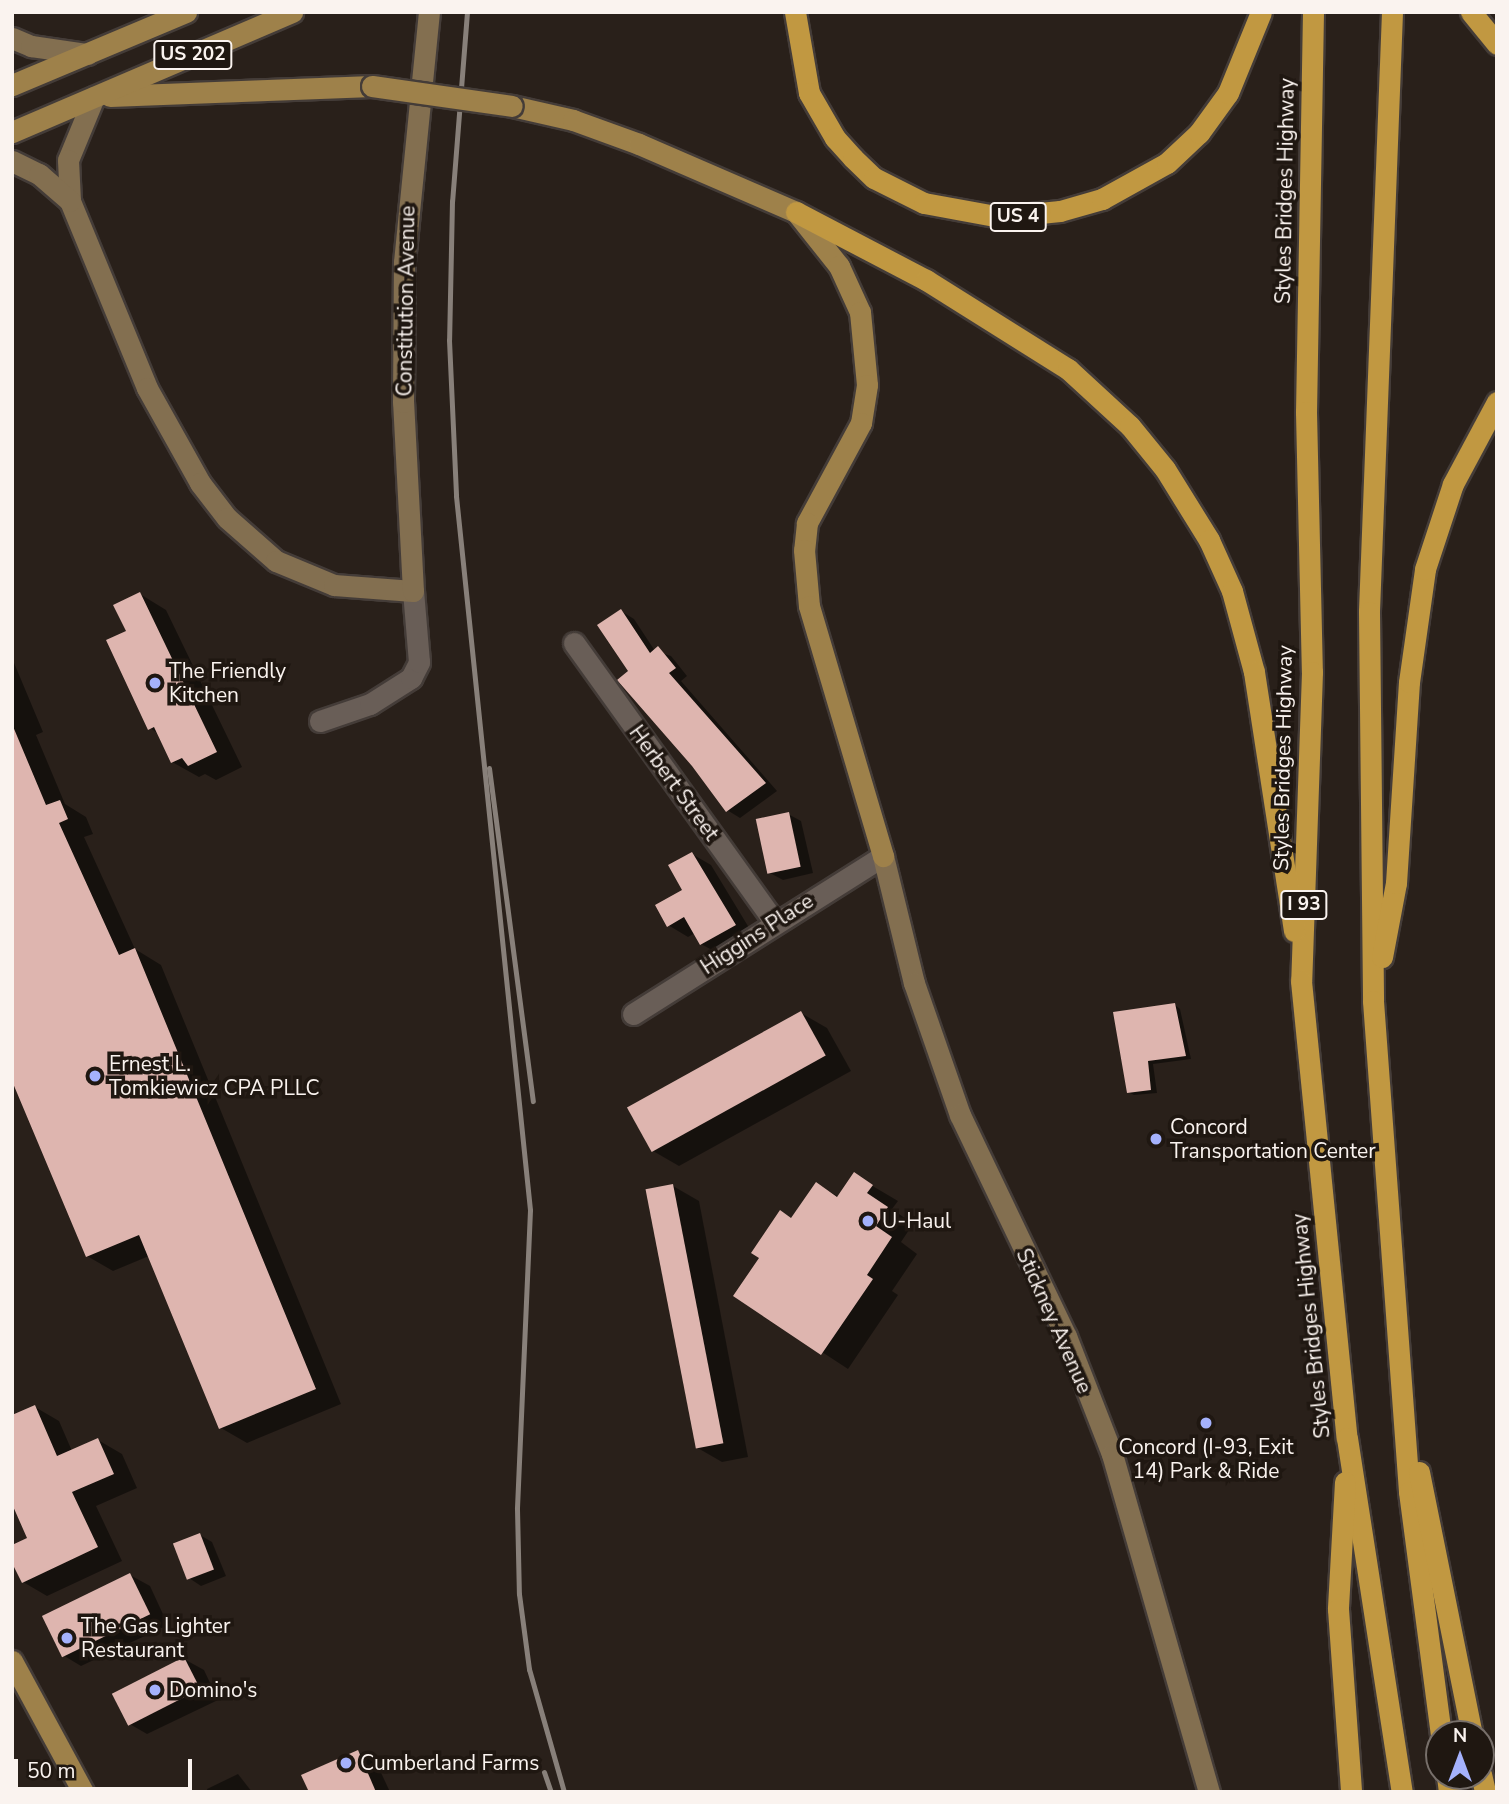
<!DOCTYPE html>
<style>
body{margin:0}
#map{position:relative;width:1509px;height:1804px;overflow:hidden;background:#29201a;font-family:"Nunito Sans",sans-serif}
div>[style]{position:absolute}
.shadow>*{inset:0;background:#0007}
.building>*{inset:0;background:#deb5af;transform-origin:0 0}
.roads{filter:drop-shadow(2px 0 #443c38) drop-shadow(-2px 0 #443c38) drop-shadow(0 2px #443c38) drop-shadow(0 -2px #443c38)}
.street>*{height:21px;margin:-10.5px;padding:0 10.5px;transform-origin:10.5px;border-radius:10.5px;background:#695e57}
.secondary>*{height:21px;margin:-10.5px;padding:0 10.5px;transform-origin:10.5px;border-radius:10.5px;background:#836f50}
.primary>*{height:21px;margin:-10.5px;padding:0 10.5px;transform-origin:10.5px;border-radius:10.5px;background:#9e814a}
.highway>*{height:21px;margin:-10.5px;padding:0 10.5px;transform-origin:10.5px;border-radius:10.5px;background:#c19841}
.rail>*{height:5px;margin:-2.5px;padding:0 2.5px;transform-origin:2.5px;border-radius:2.5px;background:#88807a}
.bridges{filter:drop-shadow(2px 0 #443c38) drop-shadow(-2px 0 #443c38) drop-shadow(0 2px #443c38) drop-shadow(0 -2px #443c38)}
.primary-bridge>*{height:21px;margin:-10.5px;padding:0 10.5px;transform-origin:10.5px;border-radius:10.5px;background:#9e814a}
.dots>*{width:19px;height:19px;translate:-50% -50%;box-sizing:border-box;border:4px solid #1f1711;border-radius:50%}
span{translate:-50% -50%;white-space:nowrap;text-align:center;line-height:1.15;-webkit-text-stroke:7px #1f1711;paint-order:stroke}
.shield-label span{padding:2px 5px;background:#1f1711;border:2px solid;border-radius:5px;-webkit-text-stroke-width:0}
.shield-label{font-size:19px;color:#faf3ef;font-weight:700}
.street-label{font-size:21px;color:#faf3ef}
.poi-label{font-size:21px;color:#faf3ef}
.left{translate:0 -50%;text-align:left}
.frame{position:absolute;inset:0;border:14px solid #faf3ef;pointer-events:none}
.north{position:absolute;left:1425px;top:1720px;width:70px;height:70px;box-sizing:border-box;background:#1f1711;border:2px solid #776f6a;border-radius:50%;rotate:0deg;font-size:19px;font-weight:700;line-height:28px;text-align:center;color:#faf3ef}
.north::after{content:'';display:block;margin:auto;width:24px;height:32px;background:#a4b1fc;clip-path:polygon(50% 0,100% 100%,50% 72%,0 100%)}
.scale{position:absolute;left:14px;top:1759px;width:178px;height:32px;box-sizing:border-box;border:4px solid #faf3ef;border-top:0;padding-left:9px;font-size:21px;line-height:24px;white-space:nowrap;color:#faf3ef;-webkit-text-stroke:5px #1f1711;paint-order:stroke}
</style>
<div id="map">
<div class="shadow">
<div style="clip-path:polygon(140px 594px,166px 610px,242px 767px,216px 780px,205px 774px,199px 777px,172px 762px,159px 734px,150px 728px,128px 631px)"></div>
<div style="clip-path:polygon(621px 611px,634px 619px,655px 651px,671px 656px,687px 676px,681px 681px,777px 791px,740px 818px,727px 810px,630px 671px)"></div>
<div style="clip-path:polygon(12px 658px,43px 732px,36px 735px,65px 804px,86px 817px,93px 834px,84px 837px,135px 949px,161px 965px,341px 1404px,247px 1443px,221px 1428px,149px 1256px,113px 1271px,87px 1256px,12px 1076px)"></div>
<div style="clip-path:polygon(788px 814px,801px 821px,813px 873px,783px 880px,770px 873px)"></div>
<div style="clip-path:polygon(692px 854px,711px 865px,754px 936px,721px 955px,701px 944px,695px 933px,688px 937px,668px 925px,684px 890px)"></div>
<div style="clip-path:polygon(1175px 1005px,1180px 1009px,1191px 1059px,1153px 1064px,1157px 1093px,1134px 1095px,1128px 1092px)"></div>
<div style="clip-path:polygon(801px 1013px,827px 1028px,851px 1071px,679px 1166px,653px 1151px)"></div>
<div style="clip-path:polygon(854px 1175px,898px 1201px,892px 1209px,913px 1224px,901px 1242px,917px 1254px,892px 1291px,898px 1295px,848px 1369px,735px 1295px,816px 1184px,839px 1197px)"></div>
<div style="clip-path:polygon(673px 1186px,699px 1201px,748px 1457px,722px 1462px,696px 1447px)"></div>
<div style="clip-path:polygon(35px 1407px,59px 1421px,72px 1451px,98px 1440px,122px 1454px,137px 1488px,96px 1506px,122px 1561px,47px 1596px,23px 1582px,29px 1539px)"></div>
<div style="clip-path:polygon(200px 1535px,212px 1542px,226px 1576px,201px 1586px,189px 1578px)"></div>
<div style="clip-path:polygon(130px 1575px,150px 1586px,168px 1625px,81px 1666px,61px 1654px)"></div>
<div style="clip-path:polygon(184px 1659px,204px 1670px,218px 1700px,147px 1734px,128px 1723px)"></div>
<div style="clip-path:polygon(358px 1752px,377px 1764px,390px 1792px,310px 1792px)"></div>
<div style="clip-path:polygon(238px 1774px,252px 1792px,208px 1792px,207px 1789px)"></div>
</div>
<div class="building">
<div style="clip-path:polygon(140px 592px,217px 752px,188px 766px,182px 758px,171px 763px,154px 727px,148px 730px,106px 640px,126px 631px,113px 605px)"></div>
<div style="clip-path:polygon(621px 609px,650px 653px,658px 646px,676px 668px,669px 673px,766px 783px,726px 812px,692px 766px,617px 680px,628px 671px,597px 625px)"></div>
<div style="clip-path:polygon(12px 724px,46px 805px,60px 800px,68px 819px,59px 823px,119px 955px,135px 948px,316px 1389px,219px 1429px,139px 1235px,86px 1257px,12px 1081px)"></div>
<div style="left:789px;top:812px;width:56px;height:34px;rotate:78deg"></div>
<div style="clip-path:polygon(692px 852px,736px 925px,700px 945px,684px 917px,667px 927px,655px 905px,682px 890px,668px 865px)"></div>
<div style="clip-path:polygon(1175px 1003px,1186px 1056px,1148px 1061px,1151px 1090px,1127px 1093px,1113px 1012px)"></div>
<div style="left:801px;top:1011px;width:51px;height:199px;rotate:61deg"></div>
<div style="clip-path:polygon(854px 1172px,873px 1185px,867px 1193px,888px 1207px,876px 1226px,892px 1237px,867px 1275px,873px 1279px,821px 1355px,733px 1296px,759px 1258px,751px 1253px,780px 1210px,791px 1218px,816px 1182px,837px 1197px)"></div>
<div style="left:673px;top:1184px;width:264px;height:28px;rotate:79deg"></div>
<div style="clip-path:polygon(35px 1405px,57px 1456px,98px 1438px,114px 1474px,72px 1492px,98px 1547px,22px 1583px,12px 1563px,12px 1545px,27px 1538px,12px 1504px,12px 1415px)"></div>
<div style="left:200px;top:1533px;width:39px;height:29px;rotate:69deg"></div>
<div style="left:130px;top:1573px;width:46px;height:98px;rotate:64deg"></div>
<div style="left:184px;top:1657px;width:36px;height:81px;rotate:63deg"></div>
<div style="clip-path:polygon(358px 1750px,376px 1792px,309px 1792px,301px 1775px)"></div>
</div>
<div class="roads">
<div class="street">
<div style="left:574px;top:643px;width:345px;rotate:54.3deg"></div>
<div style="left:320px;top:721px;width:53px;rotate:-18.8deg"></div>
<div style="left:370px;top:704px;width:49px;rotate:-32.4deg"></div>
<div style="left:411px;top:678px;width:18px;rotate:-63deg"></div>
<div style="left:419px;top:662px;width:71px;rotate:-94.8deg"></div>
<div style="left:633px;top:1014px;width:296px;rotate:-32.3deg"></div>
</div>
<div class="secondary">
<div style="left:12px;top:38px;width:21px;rotate:23deg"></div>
<div style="left:31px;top:46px;width:57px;rotate:8.1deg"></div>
<div style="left:94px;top:97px;width:68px;rotate:112.4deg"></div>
<div style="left:68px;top:160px;width:41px;rotate:87.2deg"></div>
<div style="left:70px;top:201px;width:202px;rotate:67.6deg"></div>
<div style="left:147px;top:388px;width:109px;rotate:60.8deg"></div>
<div style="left:200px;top:483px;width:44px;rotate:52.4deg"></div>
<div style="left:227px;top:518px;width:65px;rotate:41.3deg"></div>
<div style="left:276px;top:561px;width:63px;rotate:22.5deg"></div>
<div style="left:334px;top:585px;width:79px;rotate:4.3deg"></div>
<div style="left:413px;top:591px;width:189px;rotate:-93deg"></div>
<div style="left:403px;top:402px;width:140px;rotate:-89.6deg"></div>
<div style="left:404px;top:262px;width:251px;rotate:-84.3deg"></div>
<div style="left:12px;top:161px;width:30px;rotate:26deg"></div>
<div style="left:39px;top:174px;width:41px;rotate:41.1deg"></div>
<div style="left:883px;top:856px;width:131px;rotate:76.3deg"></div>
<div style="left:914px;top:983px;width:140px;rotate:70.8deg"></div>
<div style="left:960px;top:1115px;width:245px;rotate:64.4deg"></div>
<div style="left:1066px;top:1336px;width:127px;rotate:68.7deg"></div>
<div style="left:1112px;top:1454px;width:352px;rotate:74deg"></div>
</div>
<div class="primary">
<div style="left:12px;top:85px;width:189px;rotate:-22.8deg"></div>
<div style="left:110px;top:96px;width:262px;rotate:-2.2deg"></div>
<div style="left:512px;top:106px;width:63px;rotate:12.9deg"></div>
<div style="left:573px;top:120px;width:70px;rotate:20deg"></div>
<div style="left:639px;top:144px;width:171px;rotate:23.4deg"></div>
<div style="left:796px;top:212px;width:69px;rotate:51.5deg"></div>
<div style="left:839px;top:266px;width:51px;rotate:65.5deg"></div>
<div style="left:860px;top:312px;width:73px;rotate:84.5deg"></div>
<div style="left:867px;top:385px;width:38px;rotate:99deg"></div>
<div style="left:861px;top:423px;width:114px;rotate:118.4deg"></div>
<div style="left:807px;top:523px;width:27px;rotate:96deg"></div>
<div style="left:804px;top:550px;width:56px;rotate:84.9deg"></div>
<div style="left:809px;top:606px;width:261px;rotate:73.5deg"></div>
<div style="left:12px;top:132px;width:305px;rotate:-23.2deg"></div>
<div style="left:12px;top:1661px;width:149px;rotate:61.5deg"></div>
</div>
<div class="highway">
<div style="left:795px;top:12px;width:82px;rotate:80.2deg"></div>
<div style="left:809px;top:93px;width:52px;rotate:60deg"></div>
<div style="left:835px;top:138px;width:27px;rotate:48deg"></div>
<div style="left:853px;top:158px;width:29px;rotate:44deg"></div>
<div style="left:874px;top:178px;width:56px;rotate:26.6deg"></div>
<div style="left:924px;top:203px;width:77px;rotate:10.4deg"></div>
<div style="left:1000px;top:217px;width:60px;rotate:-5.7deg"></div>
<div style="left:1060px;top:211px;width:44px;rotate:-15.9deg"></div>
<div style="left:1102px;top:199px;width:74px;rotate:-29deg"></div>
<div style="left:1167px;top:163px;width:44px;rotate:-43.2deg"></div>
<div style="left:1199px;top:133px;width:49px;rotate:-54.1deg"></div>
<div style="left:1228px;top:93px;width:87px;rotate:-67.8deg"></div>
<div style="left:1313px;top:12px;width:400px;rotate:91deg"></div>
<div style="left:1306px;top:412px;width:260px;rotate:88.7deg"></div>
<div style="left:1312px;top:672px;width:309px;rotate:92deg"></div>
<div style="left:1301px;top:981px;width:459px;rotate:84.3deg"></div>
<div style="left:1347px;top:1438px;width:358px;rotate:81.2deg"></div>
<div style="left:1392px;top:12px;width:600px;rotate:92.2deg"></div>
<div style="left:1369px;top:612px;width:389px;rotate:89.4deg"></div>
<div style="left:1373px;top:1001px;width:492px;rotate:85.8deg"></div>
<div style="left:1409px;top:1492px;width:244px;rotate:82.5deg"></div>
<div style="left:1471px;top:12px;width:41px;rotate:50.9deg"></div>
<div style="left:796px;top:212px;width:147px;rotate:27.6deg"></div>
<div style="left:926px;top:280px;width:168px;rotate:32.1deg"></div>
<div style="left:1068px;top:369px;width:84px;rotate:42.6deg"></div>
<div style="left:1130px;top:426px;width:55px;rotate:50.9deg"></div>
<div style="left:1165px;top:469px;width:84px;rotate:58.2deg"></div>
<div style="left:1209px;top:540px;width:56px;rotate:65.7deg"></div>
<div style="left:1232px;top:591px;width:84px;rotate:74.8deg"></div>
<div style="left:1254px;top:672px;width:262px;rotate:81.2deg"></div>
<div style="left:1382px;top:957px;width:75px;rotate:-79.3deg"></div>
<div style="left:1396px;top:883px;width:201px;rotate:-86.3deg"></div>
<div style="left:1409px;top:682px;width:114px;rotate:-81.9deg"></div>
<div style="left:1425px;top:569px;width:89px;rotate:-71.8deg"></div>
<div style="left:1453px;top:484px;width:93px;rotate:-61.8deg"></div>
<div style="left:1419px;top:1472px;width:267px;rotate:78.6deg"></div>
<div style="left:1345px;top:1482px;width:127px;rotate:93.2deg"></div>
<div style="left:1338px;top:1609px;width:183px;rotate:85.9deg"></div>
<div style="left:1481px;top:1774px;width:18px;rotate:77deg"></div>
<div style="left:1447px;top:1776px;width:16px;rotate:83deg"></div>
</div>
</div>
<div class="rail">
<div style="left:467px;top:12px;width:190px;rotate:94.5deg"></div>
<div style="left:452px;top:201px;width:139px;rotate:91.2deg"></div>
<div style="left:449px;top:340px;width:156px;rotate:87.4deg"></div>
<div style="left:456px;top:496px;width:718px;rotate:84.08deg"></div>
<div style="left:530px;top:1210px;width:299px;rotate:92.5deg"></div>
<div style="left:517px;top:1509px;width:85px;rotate:88.7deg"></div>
<div style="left:519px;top:1594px;width:76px;rotate:82.4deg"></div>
<div style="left:529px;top:1669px;width:128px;rotate:74.1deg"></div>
<div style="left:489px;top:768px;width:336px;rotate:82.5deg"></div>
<div style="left:544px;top:1772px;width:21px;rotate:71deg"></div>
</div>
<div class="bridges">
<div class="primary-bridge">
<div style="left:372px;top:86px;width:141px;rotate:8.1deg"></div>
</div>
</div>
<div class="dots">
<div style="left:155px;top:683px;background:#a4b1fc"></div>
<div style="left:95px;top:1076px;background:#a4b1fc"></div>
<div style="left:1156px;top:1139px;background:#a4b1fc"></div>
<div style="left:868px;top:1221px;background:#a4b1fc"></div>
<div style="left:1206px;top:1423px;background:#a4b1fc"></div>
<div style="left:67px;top:1638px;background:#a4b1fc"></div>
<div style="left:155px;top:1690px;background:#a4b1fc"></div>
<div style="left:346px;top:1763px;background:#a4b1fc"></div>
</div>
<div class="shield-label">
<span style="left:193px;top:55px">US 202</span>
<span style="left:1018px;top:217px">US 4</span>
<span style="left:1304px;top:905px">I 93</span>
</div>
<div class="street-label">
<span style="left:1285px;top:191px;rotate:-89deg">Styles Bridges Highway</span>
<span style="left:406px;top:301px;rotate:-89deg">Constitution Avenue</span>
<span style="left:1283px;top:758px;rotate:-89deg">Styles Bridges Highway</span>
<span style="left:674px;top:783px;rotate:54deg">Herbert Street</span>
<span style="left:757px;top:934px;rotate:-33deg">Higgins Place</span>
<span style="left:1054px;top:1321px;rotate:66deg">Stickney Avenue</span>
<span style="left:1311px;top:1326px;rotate:-96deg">Styles Bridges Highway</span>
</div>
<div class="poi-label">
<span class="left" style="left:169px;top:683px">The Friendly<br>Kitchen</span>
<span class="left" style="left:109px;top:1076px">Ernest L.<br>Tomkiewicz CPA PLLC</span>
<span class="left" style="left:1170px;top:1139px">Concord<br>Transportation Center</span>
<span class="left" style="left:882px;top:1221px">U-Haul</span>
<span style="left:1206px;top:1459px">Concord (I-93, Exit<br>14) Park &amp; Ride</span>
<span class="left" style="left:81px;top:1638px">The Gas Lighter<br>Restaurant</span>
<span class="left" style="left:169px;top:1690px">Domino's</span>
<span class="left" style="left:360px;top:1763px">Cumberland Farms</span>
</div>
<div class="frame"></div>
<div class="north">N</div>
<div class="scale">50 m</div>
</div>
